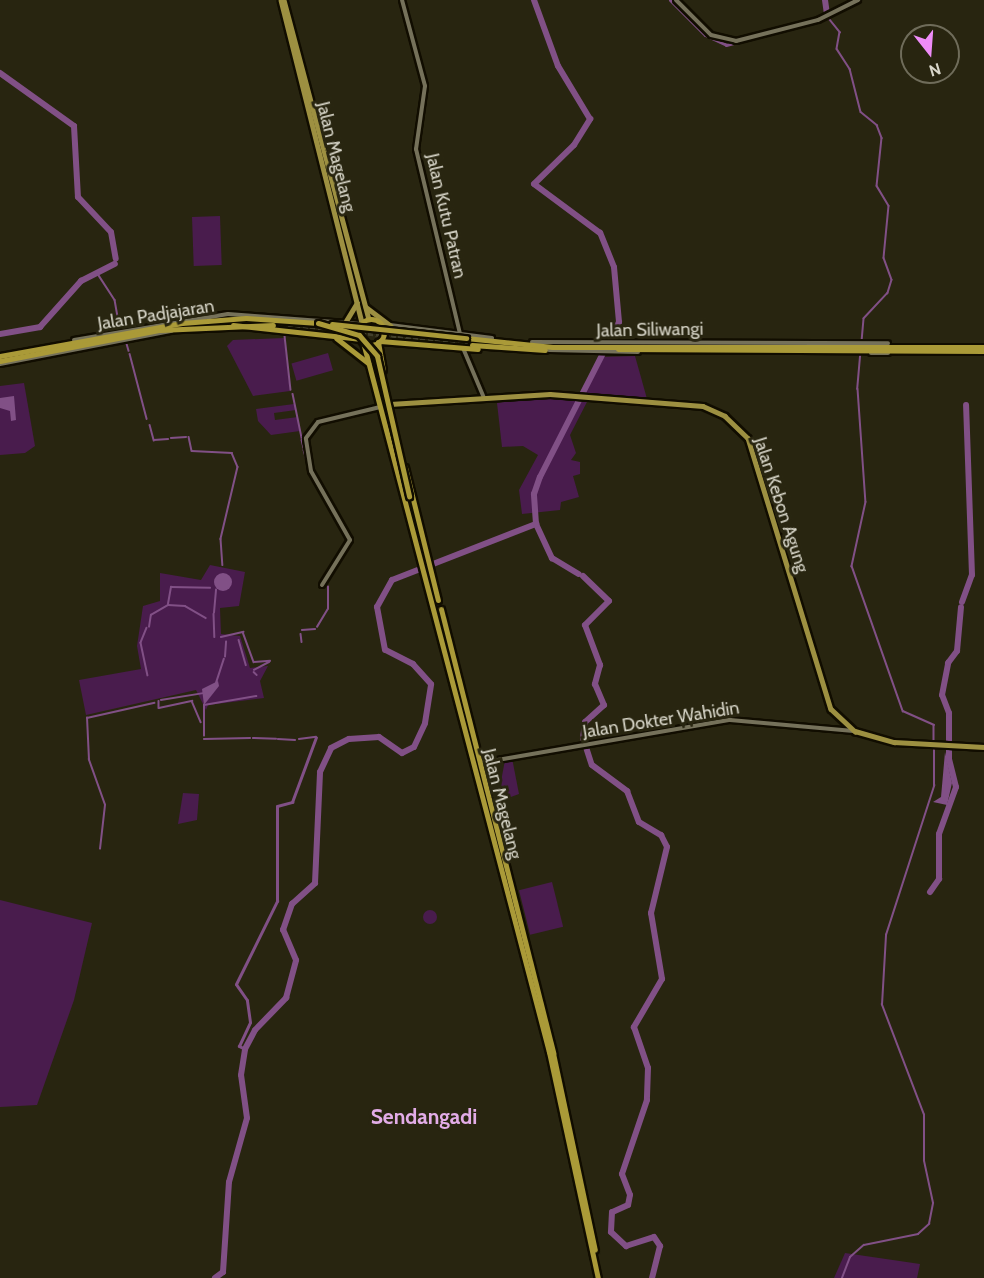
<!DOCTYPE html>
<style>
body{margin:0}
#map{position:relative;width:984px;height:1278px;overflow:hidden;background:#282510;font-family:Cabin,sans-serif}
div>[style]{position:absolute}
.green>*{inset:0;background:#491c4d;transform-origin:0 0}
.round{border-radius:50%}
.water>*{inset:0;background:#815086}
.stream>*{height:1.5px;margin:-0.75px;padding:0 0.75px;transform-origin:0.75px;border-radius:0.75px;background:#815086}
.canal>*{height:3px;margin:-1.5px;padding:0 1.5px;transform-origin:1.5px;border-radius:1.5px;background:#815086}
.river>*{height:6px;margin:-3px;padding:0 3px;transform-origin:3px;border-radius:3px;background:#815086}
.trunk-tunnel>*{height:5px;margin-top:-2.5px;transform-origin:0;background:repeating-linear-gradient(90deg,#43402c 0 5px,transparent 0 7.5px)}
.roads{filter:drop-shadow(2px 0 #110d00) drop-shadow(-2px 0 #110d00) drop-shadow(0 2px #110d00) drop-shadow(0 -2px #110d00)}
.tertiary>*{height:4px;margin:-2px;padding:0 2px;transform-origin:2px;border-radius:2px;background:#75715a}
.secondary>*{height:4px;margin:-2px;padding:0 2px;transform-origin:2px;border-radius:2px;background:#75715a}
.primary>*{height:4.5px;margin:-2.25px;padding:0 2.25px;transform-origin:2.25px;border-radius:2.25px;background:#9d9041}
.trunk>*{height:5px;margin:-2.5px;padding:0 2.5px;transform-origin:2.5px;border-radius:2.5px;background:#aa9a38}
.trunk>.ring{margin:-2.5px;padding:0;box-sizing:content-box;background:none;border:5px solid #aa9a38;border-radius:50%}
.bridges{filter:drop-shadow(2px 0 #110d00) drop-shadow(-2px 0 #110d00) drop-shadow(0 2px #110d00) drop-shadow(0 -2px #110d00)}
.trunk-bridge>*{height:5px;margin:-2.5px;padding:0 2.5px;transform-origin:2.5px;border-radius:2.5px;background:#aa9a38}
span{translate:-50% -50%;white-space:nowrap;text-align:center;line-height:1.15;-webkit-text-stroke:6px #282510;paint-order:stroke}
.street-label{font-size:18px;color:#d9d7ca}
.quarter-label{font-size:21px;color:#e2ace7;font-weight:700}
.north{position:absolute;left:900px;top:24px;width:60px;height:60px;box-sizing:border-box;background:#282510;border:2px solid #6f6c5a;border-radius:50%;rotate:163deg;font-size:16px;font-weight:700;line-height:24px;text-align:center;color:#d9d7ca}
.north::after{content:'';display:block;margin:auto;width:21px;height:27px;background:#ee8cf8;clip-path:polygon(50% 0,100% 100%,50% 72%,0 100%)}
</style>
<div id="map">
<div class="green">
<div style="left:220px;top:216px;width:49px;height:28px;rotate:88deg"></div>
<div style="clip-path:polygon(284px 338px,290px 391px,253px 396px,227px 346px,233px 340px)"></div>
<div style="left:328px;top:353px;width:18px;height:38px;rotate:74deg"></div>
<div style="clip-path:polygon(635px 356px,649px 406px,581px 397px,598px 357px)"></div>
<div style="clip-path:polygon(24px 383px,35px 446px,25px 453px,0 455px,0 386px)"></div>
<div style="clip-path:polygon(541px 397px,588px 400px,570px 435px,576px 453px,571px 460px,580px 462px,580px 474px,573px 476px,579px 497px,561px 502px,560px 510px,522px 514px,519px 490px,538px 455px,523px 446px,502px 447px,497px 403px)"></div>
<div style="clip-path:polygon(294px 404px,296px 410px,274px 413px,275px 420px,298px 417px,300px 431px,271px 435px,258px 421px,256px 409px)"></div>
<div style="clip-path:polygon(210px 565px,245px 572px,239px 606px,220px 608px,221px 634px,240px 636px,250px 668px,268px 666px,260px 681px,264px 698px,208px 705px,206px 710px,196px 690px,86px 715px,79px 680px,141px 669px,137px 646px,143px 606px,160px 601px,160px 573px,201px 580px)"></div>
<div style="clip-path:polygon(512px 758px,519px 794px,508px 798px,501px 795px,502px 776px,505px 760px)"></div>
<div style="clip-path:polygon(183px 793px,199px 794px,197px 820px,178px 824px)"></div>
<div style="left:552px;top:882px;width:46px;height:34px;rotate:76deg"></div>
<div style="clip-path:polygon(0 900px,92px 923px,74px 1000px,37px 1105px,0 1107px)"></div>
<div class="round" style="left:423px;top:910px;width:14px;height:14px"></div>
<div style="clip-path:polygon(845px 1253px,920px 1264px,917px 1278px,834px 1278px)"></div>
</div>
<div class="water">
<div style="clip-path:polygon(14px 396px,16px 420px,11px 421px,10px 411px,0 408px,0 398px)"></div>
<div class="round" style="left:214px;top:573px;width:18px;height:18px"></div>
<div style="clip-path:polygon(218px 681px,219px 686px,204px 705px,202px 689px)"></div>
<div style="clip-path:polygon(945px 752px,952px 783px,947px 805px,933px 802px,941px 797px)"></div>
</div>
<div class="stream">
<div style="left:827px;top:16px;width:21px;rotate:51deg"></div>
<div style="left:840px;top:32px;width:17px;rotate:100deg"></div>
<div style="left:837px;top:49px;width:24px;rotate:57deg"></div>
<div style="left:850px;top:69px;width:44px;rotate:75.7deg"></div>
<div style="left:861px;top:112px;width:21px;rotate:39deg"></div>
<div style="left:877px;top:125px;width:14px;rotate:69deg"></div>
<div style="left:882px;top:138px;width:48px;rotate:95.9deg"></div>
<div style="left:877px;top:186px;width:23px;rotate:59deg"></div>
<div style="left:889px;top:206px;width:52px;rotate:95.5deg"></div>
<div style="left:884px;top:258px;width:23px;rotate:70deg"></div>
<div style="left:892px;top:280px;width:14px;rotate:107deg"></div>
<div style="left:888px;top:293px;width:35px;rotate:133deg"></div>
<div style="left:864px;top:319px;width:22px;rotate:95deg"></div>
<div style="left:98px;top:274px;width:31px;rotate:57deg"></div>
<div style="left:115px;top:300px;width:28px;rotate:80deg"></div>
<div style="left:285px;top:336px;width:54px;rotate:83.7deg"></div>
<div style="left:127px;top:344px;width:7px;rotate:74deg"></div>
<div style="left:861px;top:351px;width:38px;rotate:95deg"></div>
<div style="left:858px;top:389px;width:113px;rotate:86deg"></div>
<div style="left:866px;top:502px;width:66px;rotate:102.3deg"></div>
<div style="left:852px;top:566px;width:154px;rotate:70.6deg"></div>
<div style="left:903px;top:711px;width:34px;rotate:24deg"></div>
<div style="left:934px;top:725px;width:16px;rotate:90deg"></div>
<div style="left:130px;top:354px;width:67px;rotate:75.3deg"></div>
<div style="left:293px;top:394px;width:45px;rotate:78.4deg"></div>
<div style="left:150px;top:425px;width:16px;rotate:75deg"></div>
<div style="left:154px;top:440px;width:14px;rotate:-4deg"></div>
<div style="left:189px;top:437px;width:14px;rotate:78deg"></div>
<div style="left:192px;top:451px;width:40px;rotate:2.9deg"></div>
<div style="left:232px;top:453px;width:15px;rotate:67deg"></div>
<div style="left:238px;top:467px;width:74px;rotate:103.3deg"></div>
<div style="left:221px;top:539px;width:26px;rotate:86deg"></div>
<div style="left:171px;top:438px;width:15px;rotate:-4deg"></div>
<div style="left:302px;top:440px;width:8px;rotate:76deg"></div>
<div style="left:304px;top:450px;width:22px;rotate:74deg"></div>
<div style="left:320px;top:491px;width:8px;rotate:60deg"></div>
<div style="left:325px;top:500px;width:12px;rotate:59deg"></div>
<div style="left:168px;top:604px;width:17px;rotate:-80deg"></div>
<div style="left:171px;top:587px;width:39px;rotate:1deg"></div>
<div style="left:214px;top:613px;width:23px;rotate:-85deg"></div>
<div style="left:214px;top:614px;width:23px;rotate:88deg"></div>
<div style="left:149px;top:627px;width:12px;rotate:-81deg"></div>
<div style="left:151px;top:615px;width:20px;rotate:-30deg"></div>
<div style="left:168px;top:605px;width:17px;rotate:3deg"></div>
<div style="left:185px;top:606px;width:24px;rotate:30deg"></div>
<div style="left:317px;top:627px;width:21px;rotate:-59deg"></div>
<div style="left:328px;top:609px;width:22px;rotate:-90deg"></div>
<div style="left:147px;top:628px;width:16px;rotate:112deg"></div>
<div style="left:141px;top:643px;width:33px;rotate:78deg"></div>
<div style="left:302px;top:630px;width:13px;rotate:-4deg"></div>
<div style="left:301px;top:634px;width:8px;rotate:83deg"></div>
<div style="left:221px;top:637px;width:23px;rotate:-13deg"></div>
<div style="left:243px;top:632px;width:32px;rotate:70deg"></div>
<div style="left:254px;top:662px;width:16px;rotate:-4deg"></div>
<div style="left:239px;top:640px;width:26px;rotate:74deg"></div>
<div style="left:225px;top:657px;width:15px;rotate:-86deg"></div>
<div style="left:254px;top:670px;width:17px;rotate:-28deg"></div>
<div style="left:254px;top:672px;width:4px;rotate:45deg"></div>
<div style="left:216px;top:683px;width:25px;rotate:-72deg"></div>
<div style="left:161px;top:700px;width:44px;rotate:-9.2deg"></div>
<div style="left:159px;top:701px;width:7px;rotate:90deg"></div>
<div style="left:159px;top:708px;width:34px;rotate:-12deg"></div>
<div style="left:192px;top:701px;width:23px;rotate:67deg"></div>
<div style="left:204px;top:736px;width:31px;rotate:-90deg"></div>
<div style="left:204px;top:705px;width:53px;rotate:-9.8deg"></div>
<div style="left:253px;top:738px;width:23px;rotate:2deg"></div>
<div style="left:204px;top:739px;width:46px;rotate:-1.2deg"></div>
<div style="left:278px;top:739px;width:17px;rotate:3deg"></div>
<div style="left:299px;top:739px;width:17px;rotate:-7deg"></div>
<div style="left:100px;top:849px;width:44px;rotate:-83.5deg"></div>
<div style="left:105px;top:805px;width:48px;rotate:-109.6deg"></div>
<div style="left:89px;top:760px;width:42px;rotate:-92.7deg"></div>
<div style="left:87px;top:718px;width:69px;rotate:-12.6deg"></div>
<div style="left:842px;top:1278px;width:22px;rotate:-69deg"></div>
<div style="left:850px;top:1257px;width:18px;rotate:-41deg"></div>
<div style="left:864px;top:1245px;width:55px;rotate:-11.5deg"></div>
<div style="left:918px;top:1234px;width:15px;rotate:-42deg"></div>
<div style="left:929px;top:1224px;width:21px;rotate:-79deg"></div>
<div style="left:933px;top:1203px;width:43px;rotate:-102.1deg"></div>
<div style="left:924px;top:1161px;width:46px;rotate:-90deg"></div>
<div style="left:924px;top:1115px;width:118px;rotate:-110.9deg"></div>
<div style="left:882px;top:1005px;width:70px;rotate:-86.7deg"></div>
<div style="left:886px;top:935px;width:157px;rotate:-72.1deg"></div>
<div style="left:934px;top:786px;width:40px;rotate:-90deg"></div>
</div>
<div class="canal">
<div style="left:670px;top:0;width:49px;rotate:45deg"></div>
<div style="left:705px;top:35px;width:23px;rotate:25deg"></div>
<div style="left:726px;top:45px;width:84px;rotate:-14.5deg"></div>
<div style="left:245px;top:1049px;width:7px;rotate:-153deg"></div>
<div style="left:239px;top:1046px;width:26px;rotate:-65deg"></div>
<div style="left:250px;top:1022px;width:22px;rotate:-98deg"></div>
<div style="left:247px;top:1000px;width:19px;rotate:-125deg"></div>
<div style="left:236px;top:984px;width:93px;rotate:-63.7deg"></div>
<div style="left:277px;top:901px;width:95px;rotate:-90deg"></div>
<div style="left:277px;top:806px;width:16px;rotate:-15deg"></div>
<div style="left:292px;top:802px;width:69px;rotate:-69.7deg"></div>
</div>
<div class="river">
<div style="left:825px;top:0;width:15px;rotate:82deg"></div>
<div style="left:0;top:73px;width:91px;rotate:35.6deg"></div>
<div style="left:74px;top:126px;width:71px;rotate:86.8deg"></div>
<div style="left:78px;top:197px;width:48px;rotate:46.7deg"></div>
<div style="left:111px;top:232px;width:27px;rotate:80deg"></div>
<div style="left:0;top:334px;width:41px;rotate:-9.9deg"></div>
<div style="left:40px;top:327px;width:62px;rotate:-48.3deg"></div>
<div style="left:81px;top:281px;width:38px;rotate:-27deg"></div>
<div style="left:536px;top:524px;width:38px;rotate:65deg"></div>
<div style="left:552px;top:558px;width:31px;rotate:31deg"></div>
<div style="left:583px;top:576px;width:36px;rotate:44deg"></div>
<div style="left:609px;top:601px;width:34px;rotate:135deg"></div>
<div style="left:585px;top:625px;width:43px;rotate:69.4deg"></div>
<div style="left:600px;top:665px;width:20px;rotate:105deg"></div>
<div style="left:595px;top:684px;width:23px;rotate:67deg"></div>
<div style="left:604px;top:705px;width:25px;rotate:138deg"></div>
<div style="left:585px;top:722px;width:16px;rotate:97deg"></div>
<div style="left:583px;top:738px;width:28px;rotate:72deg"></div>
<div style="left:592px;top:765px;width:44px;rotate:36.6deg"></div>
<div style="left:627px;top:791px;width:33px;rotate:69deg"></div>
<div style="left:639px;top:822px;width:26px;rotate:31deg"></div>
<div style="left:661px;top:835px;width:13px;rotate:63deg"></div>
<div style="left:667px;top:847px;width:68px;rotate:103.6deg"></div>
<div style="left:651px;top:913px;width:67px;rotate:80.5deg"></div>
<div style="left:662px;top:979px;width:56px;rotate:120.3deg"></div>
<div style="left:634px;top:1027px;width:43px;rotate:71.1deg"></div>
<div style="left:648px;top:1068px;width:32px;rotate:92deg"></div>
<div style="left:647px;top:1100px;width:78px;rotate:108.7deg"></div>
<div style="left:622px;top:1174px;width:22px;rotate:69deg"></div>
<div style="left:630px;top:1195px;width:10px;rotate:101deg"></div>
<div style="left:628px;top:1205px;width:17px;rotate:156deg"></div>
<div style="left:612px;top:1212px;width:20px;rotate:93deg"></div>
<div style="left:611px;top:1232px;width:21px;rotate:43deg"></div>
<div style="left:626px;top:1246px;width:29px;rotate:-18deg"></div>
<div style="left:654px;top:1237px;width:11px;rotate:56deg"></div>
<div style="left:660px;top:1246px;width:33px;rotate:104deg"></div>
<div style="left:962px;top:602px;width:29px;rotate:-70deg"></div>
<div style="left:972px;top:575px;width:170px;rotate:-92deg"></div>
<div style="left:930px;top:892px;width:16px;rotate:-55deg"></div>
<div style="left:939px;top:879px;width:45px;rotate:-90deg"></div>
<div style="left:939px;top:834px;width:50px;rotate:-70.1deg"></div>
<div style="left:956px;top:787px;width:29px;rotate:-104deg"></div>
<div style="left:949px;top:759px;width:46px;rotate:-90deg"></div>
<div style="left:949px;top:713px;width:19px;rotate:-111deg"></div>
<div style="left:942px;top:695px;width:33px;rotate:-79deg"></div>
<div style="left:948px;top:663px;width:15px;rotate:-53deg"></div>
<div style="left:957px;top:651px;width:44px;rotate:-84.8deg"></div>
<div style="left:215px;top:1278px;width:10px;rotate:-37deg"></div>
<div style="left:223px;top:1272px;width:90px;rotate:-86.2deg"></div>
<div style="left:229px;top:1182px;width:66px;rotate:-74.3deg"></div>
<div style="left:247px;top:1118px;width:43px;rotate:-97.9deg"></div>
<div style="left:241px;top:1075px;width:26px;rotate:-81deg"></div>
<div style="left:245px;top:1049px;width:21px;rotate:-62deg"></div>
<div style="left:255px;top:1030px;width:45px;rotate:-45.9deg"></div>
<div style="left:286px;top:998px;width:39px;rotate:-75deg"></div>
<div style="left:296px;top:960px;width:33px;rotate:-113deg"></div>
<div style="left:283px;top:930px;width:28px;rotate:-71deg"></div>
<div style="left:292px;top:904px;width:31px;rotate:-42deg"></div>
<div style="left:315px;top:883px;width:111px;rotate:-87.4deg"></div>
<div style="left:320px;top:772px;width:26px;rotate:-65deg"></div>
<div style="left:331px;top:748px;width:20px;rotate:-27deg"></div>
<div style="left:349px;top:739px;width:30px;rotate:-4deg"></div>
<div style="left:379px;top:737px;width:28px;rotate:35deg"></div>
<div style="left:402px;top:753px;width:13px;rotate:-27deg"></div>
<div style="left:414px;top:747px;width:26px;rotate:-65deg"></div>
<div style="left:425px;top:723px;width:39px;rotate:-81deg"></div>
<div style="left:431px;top:684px;width:27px;rotate:-132deg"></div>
<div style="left:413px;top:664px;width:31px;rotate:-153deg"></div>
<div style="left:385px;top:650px;width:44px;rotate:-100.5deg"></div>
<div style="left:377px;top:607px;width:31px;rotate:-61deg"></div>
<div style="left:392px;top:580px;width:155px;rotate:-21.3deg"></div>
<div style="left:536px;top:524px;width:30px;rotate:-94deg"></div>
<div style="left:534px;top:494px;width:18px;rotate:-71deg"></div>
<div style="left:540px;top:477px;width:174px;rotate:-63deg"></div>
<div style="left:619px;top:322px;width:55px;rotate:-95.2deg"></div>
<div style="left:614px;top:267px;width:37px;rotate:-112deg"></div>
<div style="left:600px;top:233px;width:82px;rotate:-143.4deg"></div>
<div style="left:534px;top:184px;width:56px;rotate:-44.3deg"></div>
<div style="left:574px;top:145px;width:31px;rotate:-58deg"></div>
<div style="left:590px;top:119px;width:62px;rotate:-121.1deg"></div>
<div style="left:558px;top:66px;width:70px;rotate:-110deg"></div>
</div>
<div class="trunk-tunnel">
<div style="left:273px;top:325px;width:58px;rotate:3.9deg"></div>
<div style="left:346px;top:330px;width:127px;rotate:6.8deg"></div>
</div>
<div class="roads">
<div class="tertiary">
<div style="left:402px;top:0;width:89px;rotate:75deg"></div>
<div style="left:425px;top:86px;width:64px;rotate:98.1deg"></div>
<div style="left:416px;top:149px;width:189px;rotate:76.6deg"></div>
<div style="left:676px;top:0;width:49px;rotate:45deg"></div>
<div style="left:711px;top:35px;width:26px;rotate:13deg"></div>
<div style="left:736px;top:41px;width:85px;rotate:-14.4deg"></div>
<div style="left:818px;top:20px;width:45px;rotate:-26.6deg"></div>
<div style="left:382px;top:324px;width:111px;rotate:7.3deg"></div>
<div style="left:74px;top:340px;width:156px;rotate:-9.6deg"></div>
<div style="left:228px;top:314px;width:133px;rotate:4.3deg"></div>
<div style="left:532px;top:342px;width:356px;rotate:0.2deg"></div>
<div style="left:463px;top:348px;width:54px;rotate:67.2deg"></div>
<div style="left:549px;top:350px;width:89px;rotate:1.3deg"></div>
<div style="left:871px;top:353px;width:17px"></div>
<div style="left:0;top:364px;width:175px;rotate:-10.9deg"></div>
<div style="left:322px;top:585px;width:53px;rotate:-58.1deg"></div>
<div style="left:350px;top:540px;width:79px;rotate:-119.5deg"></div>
<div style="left:311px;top:471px;width:33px;rotate:-99deg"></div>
<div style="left:306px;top:438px;width:20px;rotate:-53deg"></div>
<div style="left:318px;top:422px;width:64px;rotate:-13.6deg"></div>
</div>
<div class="secondary">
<div style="left:480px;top:763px;width:254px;rotate:-9.8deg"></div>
<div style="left:730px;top:720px;width:124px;rotate:5.1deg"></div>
</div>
<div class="primary">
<div style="left:281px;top:0;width:332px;rotate:75.9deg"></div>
<div style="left:284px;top:0;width:330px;rotate:75.1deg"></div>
<div style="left:366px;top:307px;width:31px;rotate:37deg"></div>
<div style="left:346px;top:321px;width:21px;rotate:-59deg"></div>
<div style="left:390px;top:404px;width:160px;rotate:-3.6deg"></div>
<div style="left:550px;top:394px;width:153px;rotate:4.5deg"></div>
<div style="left:703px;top:406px;width:24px;rotate:24deg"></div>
<div style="left:725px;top:416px;width:32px;rotate:44deg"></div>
<div style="left:748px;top:438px;width:283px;rotate:73deg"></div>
<div style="left:831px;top:709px;width:33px;rotate:43deg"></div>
<div style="left:855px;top:731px;width:41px;rotate:15.8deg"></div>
<div style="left:894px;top:742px;width:90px;rotate:3.2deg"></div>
</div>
<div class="trunk">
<div class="ring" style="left:358px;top:319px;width:21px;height:21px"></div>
<div style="left:233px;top:325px;width:129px;rotate:6.2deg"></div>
<div style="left:336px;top:338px;width:41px;rotate:38deg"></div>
<div style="left:466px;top:338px;width:87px;rotate:5.9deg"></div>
<div style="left:553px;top:347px;width:431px"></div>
<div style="left:380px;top:341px;width:98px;rotate:4.7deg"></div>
<div style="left:363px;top:342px;width:734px;rotate:75.32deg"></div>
<div style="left:549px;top:1052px;width:231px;rotate:77.8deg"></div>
<div style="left:378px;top:342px;width:28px;rotate:80deg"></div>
<div style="left:472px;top:345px;width:73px;rotate:3.9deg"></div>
<div style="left:618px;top:349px;width:366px;rotate:0.3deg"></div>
<div style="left:0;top:356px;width:185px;rotate:-10.3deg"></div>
<div style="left:182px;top:323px;width:64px;rotate:-4.5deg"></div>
<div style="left:246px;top:318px;width:72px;rotate:4deg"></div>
<div style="left:0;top:361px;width:163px;rotate:-11deg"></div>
<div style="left:160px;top:330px;width:113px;rotate:-2.5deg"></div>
<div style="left:405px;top:467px;width:137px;rotate:76.1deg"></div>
<div style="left:441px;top:609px;width:458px;rotate:75.8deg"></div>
<div style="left:553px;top:1053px;width:201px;rotate:78deg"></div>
</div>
</div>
<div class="bridges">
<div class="trunk-bridge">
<div style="left:318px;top:323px;width:43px;rotate:16.3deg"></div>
<div style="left:359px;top:335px;width:28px;rotate:49deg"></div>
<div style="left:377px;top:356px;width:144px;rotate:77.1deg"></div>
<div style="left:332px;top:324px;width:135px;rotate:6deg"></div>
</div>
</div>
<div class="street-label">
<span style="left:336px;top:157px;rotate:76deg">Jalan Magelang</span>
<span style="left:446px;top:216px;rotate:77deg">Jalan Kutu Patran</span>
<span style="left:156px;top:315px;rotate:-9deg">Jalan Padjajaran</span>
<span style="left:650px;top:330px;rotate:-1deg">Jalan Siliwangi</span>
<span style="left:781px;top:505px;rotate:72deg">Jalan Kebon Agung</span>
<span style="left:661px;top:720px;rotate:-9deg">Jalan Dokter Wahidin</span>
<span style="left:502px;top:804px;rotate:76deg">Jalan Magelang</span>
</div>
<div class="quarter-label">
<span style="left:424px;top:1117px">Sendangadi</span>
</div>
<div class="north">N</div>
</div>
